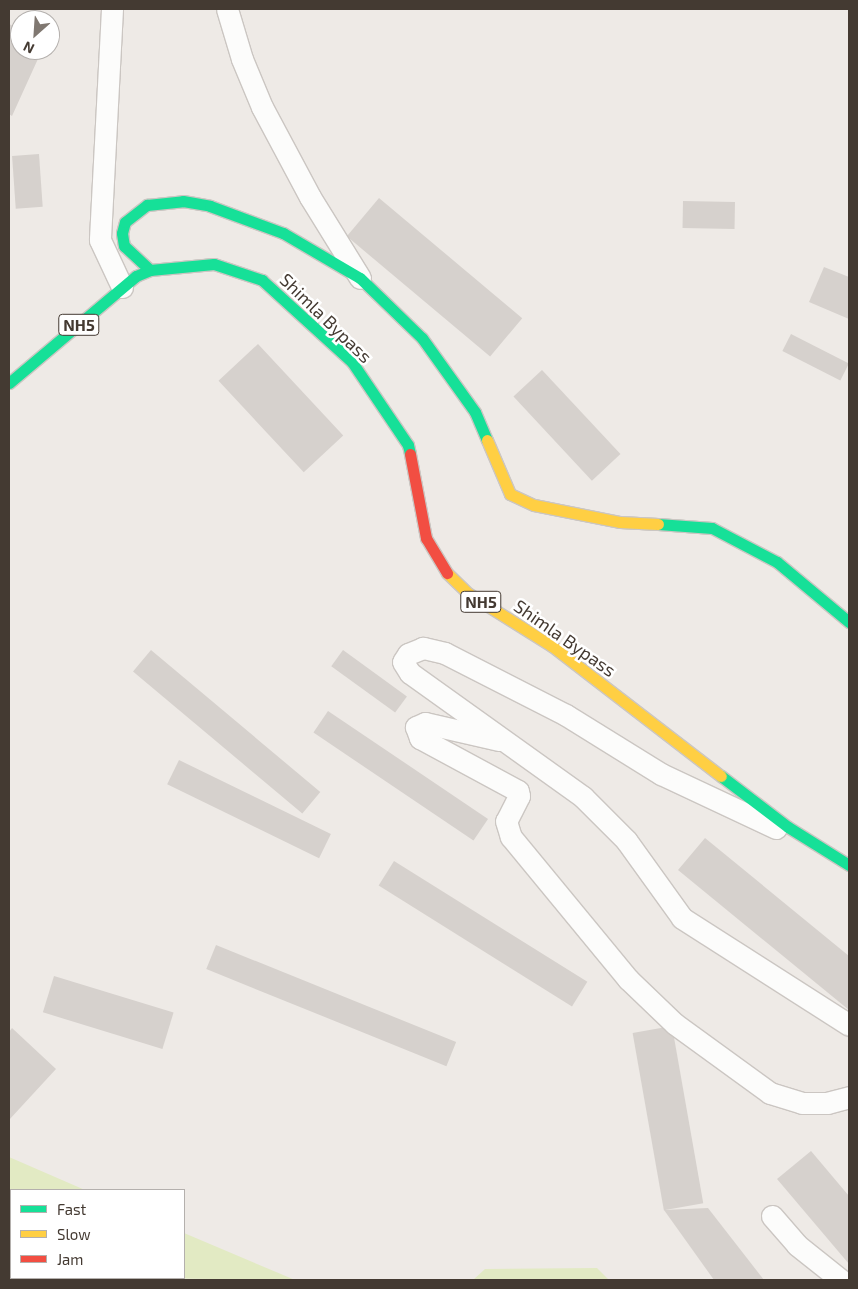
<!DOCTYPE html>
<style>
body{margin:0}
#map{position:relative;width:858px;height:1289px;overflow:hidden;background:#eeeae6;font-family:"Exo 2",sans-serif}
div>[style]{position:absolute}
.green>*{inset:0;background:#e2eac3}
.building>*{inset:0;background:#d6d1cd;transform-origin:0 0}
.roads{filter:drop-shadow(1px 0 #cbc6c2) drop-shadow(-1px 0 #cbc6c2) drop-shadow(0 1px #cbc6c2) drop-shadow(0 -1px #cbc6c2)}
.street>*{height:21px;margin:-10.5px;padding:0 10.5px;transform-origin:10.5px;border-radius:10.5px;background:#fcfcfb}
.fast>*{height:11px;margin:-5.5px;padding:0 5.5px;transform-origin:5.5px;border-radius:5.5px;background:#16e098}
.slow>*{height:11px;margin:-5.5px;padding:0 5.5px;transform-origin:5.5px;border-radius:5.5px;background:#ffcf43}
.jam>*{height:11px;margin:-5.5px;padding:0 5.5px;transform-origin:5.5px;border-radius:5.5px;background:#f24e42}
span{translate:-50% -50%;white-space:nowrap;text-align:center;line-height:1.15;-webkit-text-stroke:5px #fff;paint-order:stroke}
.shield-label span{padding:1px 4px;background:#fff;border:1px solid;border-radius:4px;-webkit-text-stroke-width:0}
.shield-label{font-size:16px;color:#443a32;font-weight:700}
.street-label{font-size:18px;color:#443a32}
.frame{position:absolute;inset:0;border:10px solid #443a32;pointer-events:none}
.legend{position:absolute;left:10px;top:1189px;width:175px;height:90px;box-sizing:border-box;background:#fff;border:1px solid #b4b0ad;margin:0;padding:6px 9px;list-style:none;font-size:15px;color:#443a32}
.legend li{display:flex;align-items:center;gap:10px;height:25px}
.legend b{width:25px;border:1px solid #b4b0ad}
.north{position:absolute;left:10px;top:10px;width:50px;height:50px;box-sizing:border-box;background:#fff;border:1px solid #b4b0ad;border-radius:50%;rotate:206deg;font-size:14px;font-weight:700;line-height:20px;text-align:center;color:#443a32}
.north::after{content:'';display:block;margin:auto;width:18px;height:22px;background:#807871;clip-path:polygon(50% 0,100% 100%,50% 72%,0 100%)}
</style>
<div id="map">
<div class="green">
<div style="clip-path:polygon(9px 1157px,85px 1190px,11px 1190px,11px 1256px)"></div>
<div style="clip-path:polygon(184px 1233px,295px 1280px,124px 1278px,184px 1278px)"></div>
<div style="clip-path:polygon(597px 1268px,609px 1280px,473px 1280px,485px 1269px)"></div>
</div>
<div class="building">
<div style="clip-path:polygon(9px 24px,20px 29px,20px 50px,42px 50px,12px 116px,9px 114px)"></div>
<div style="left:39px;top:154px;width:53px;height:27px;rotate:86deg"></div>
<div style="left:379px;top:198px;width:187px;height:50px;rotate:40deg"></div>
<div style="left:683px;top:201px;width:52px;height:27px;rotate:1deg"></div>
<div style="clip-path:polygon(824px 267px,849px 277px,849px 319px,809px 302px)"></div>
<div style="left:791px;top:334px;width:65px;height:19px;rotate:27deg"></div>
<div style="left:258px;top:344px;width:125px;height:54px;rotate:47deg"></div>
<div style="left:542px;top:370px;width:115px;height:39px;rotate:47deg"></div>
<div style="left:151px;top:650px;width:221px;height:28px;rotate:40deg"></div>
<div style="left:343px;top:650px;width:79px;height:20px;rotate:36deg"></div>
<div style="left:328px;top:711px;width:193px;height:26px;rotate:34deg"></div>
<div style="left:179px;top:760px;width:169px;height:27px;rotate:26deg"></div>
<div style="clip-path:polygon(705px 838px,849px 956px,849px 1010px,678px 870px)"></div>
<div style="left:394px;top:861px;width:228px;height:29px;rotate:32deg"></div>
<div style="left:216px;top:945px;width:259px;height:26px;rotate:22deg"></div>
<div style="left:54px;top:976px;width:125px;height:38px;rotate:17deg"></div>
<div style="left:672px;top:1026px;width:180px;height:40px;rotate:80deg"></div>
<div style="clip-path:polygon(12px 1028px,56px 1069px,9px 1120px,9px 1032px)"></div>
<div style="clip-path:polygon(811px 1151px,849px 1196px,849px 1264px,777px 1179px)"></div>
<div style="clip-path:polygon(708px 1208px,764px 1280px,714px 1280px,664px 1210px)"></div>
</div>
<div class="roads">
<div class="street">
<div style="left:112px;top:9px;width:231px;rotate:93deg"></div>
<div style="left:100px;top:240px;width:52px;rotate:64.9deg"></div>
<div style="left:227px;top:9px;width:52px;rotate:73.3deg"></div>
<div style="left:242px;top:59px;width:52px;rotate:67.4deg"></div>
<div style="left:262px;top:107px;width:102px;rotate:61.9deg"></div>
<div style="left:310px;top:197px;width:95px;rotate:58.3deg"></div>
<div style="left:499px;top:740px;width:76px;rotate:-167.1deg"></div>
<div style="left:425px;top:723px;width:10px;rotate:156deg"></div>
<div style="left:416px;top:727px;width:12px;rotate:70deg"></div>
<div style="left:420px;top:738px;width:111px;rotate:28.4deg"></div>
<div style="left:518px;top:791px;width:5px;rotate:79deg"></div>
<div style="left:519px;top:796px;width:28px;rotate:117deg"></div>
<div style="left:506px;top:821px;width:17px;rotate:73deg"></div>
<div style="left:511px;top:837px;width:184px;rotate:50.5deg"></div>
<div style="left:628px;top:979px;width:65px;rotate:43.8deg"></div>
<div style="left:675px;top:1024px;width:117px;rotate:36deg"></div>
<div style="left:770px;top:1093px;width:34px;rotate:17deg"></div>
<div style="left:802px;top:1103px;width:25px"></div>
<div style="left:827px;top:1103px;width:23px;rotate:-15deg"></div>
<div style="left:776px;top:828px;width:127px;rotate:-154.8deg"></div>
<div style="left:661px;top:774px;width:112px;rotate:-148.2deg"></div>
<div style="left:566px;top:715px;width:136px;rotate:-152.9deg"></div>
<div style="left:445px;top:653px;width:23px;rotate:-167deg"></div>
<div style="left:423px;top:648px;width:16px;rotate:158deg"></div>
<div style="left:408px;top:654px;width:9px;rotate:122deg"></div>
<div style="left:403px;top:662px;width:13px;rotate:58deg"></div>
<div style="left:410px;top:673px;width:213px;rotate:35.6deg"></div>
<div style="left:583px;top:797px;width:61px;rotate:45deg"></div>
<div style="left:626px;top:840px;width:96px;rotate:54.3deg"></div>
<div style="left:682px;top:918px;width:198px;rotate:32.6deg"></div>
<div style="left:772px;top:1216px;width:38px;rotate:49deg"></div>
<div style="left:797px;top:1245px;width:56px;rotate:38.5deg"></div>
</div>
<div class="fast">
<div style="left:150px;top:270px;width:35px;rotate:-137deg"></div>
<div style="left:124px;top:246px;width:13px;rotate:-99deg"></div>
<div style="left:122px;top:233px;width:11px;rotate:-75deg"></div>
<div style="left:125px;top:222px;width:28px;rotate:-38deg"></div>
<div style="left:147px;top:205px;width:36px;rotate:-6deg"></div>
<div style="left:183px;top:201px;width:27px;rotate:10deg"></div>
<div style="left:210px;top:206px;width:78px;rotate:20.3deg"></div>
<div style="left:283px;top:233px;width:89px;rotate:30.3deg"></div>
<div style="left:360px;top:278px;width:86px;rotate:44.1deg"></div>
<div style="left:422px;top:338px;width:91px;rotate:54.4deg"></div>
<div style="left:475px;top:412px;width:30px;rotate:67deg"></div>
<div style="left:9px;top:383px;width:166px;rotate:-40.1deg"></div>
<div style="left:136px;top:276px;width:15px;rotate:-23deg"></div>
<div style="left:150px;top:270px;width:64px;rotate:-5.4deg"></div>
<div style="left:214px;top:264px;width:51px;rotate:18.4deg"></div>
<div style="left:262px;top:280px;width:122px;rotate:42.3deg"></div>
<div style="left:352px;top:362px;width:100px;rotate:56deg"></div>
<div style="left:408px;top:445px;width:9px;rotate:77deg"></div>
<div style="left:658px;top:524px;width:54px;rotate:4.2deg"></div>
<div style="left:712px;top:528px;width:73px;rotate:27.6deg"></div>
<div style="left:777px;top:562px;width:94px;rotate:39.8deg"></div>
<div style="left:721px;top:776px;width:84px;rotate:37.3deg"></div>
<div style="left:788px;top:827px;width:72px;rotate:31.9deg"></div>
</div>
<div class="slow">
<div style="left:487px;top:440px;width:59px;rotate:66.9deg"></div>
<div style="left:510px;top:494px;width:26px;rotate:25deg"></div>
<div style="left:534px;top:505px;width:88px;rotate:11.2deg"></div>
<div style="left:620px;top:522px;width:38px;rotate:3deg"></div>
<div style="left:447px;top:573px;width:30px;rotate:44deg"></div>
<div style="left:469px;top:594px;width:98px;rotate:32.1deg"></div>
<div style="left:552px;top:646px;width:213px;rotate:37.6deg"></div>
<div style="left:9px;top:1278px;width:11px;rotate:10deg"></div>
</div>
<div class="jam">
<div style="left:410px;top:454px;width:86px;rotate:79.2deg"></div>
<div style="left:426px;top:538px;width:41px;rotate:59deg"></div>
</div>
</div>
<div class="shield-label">
<span style="left:79px;top:325px">NH5</span>
<span style="left:481px;top:602px">NH5</span>
</div>
<div class="street-label">
<span style="left:326px;top:318px;rotate:44deg">Shimla Bypass</span>
<span style="left:565px;top:638px;rotate:35deg">Shimla Bypass</span>
</div>
<div class="frame"></div>
<ul class="legend">
<li><b style="height:6px;background:#16e098"></b>Fast</li>
<li><b style="height:6px;background:#ffcf43"></b>Slow</li>
<li><b style="height:6px;background:#f24e42"></b>Jam</li>
</ul>
<div class="north">N</div>
</div>
